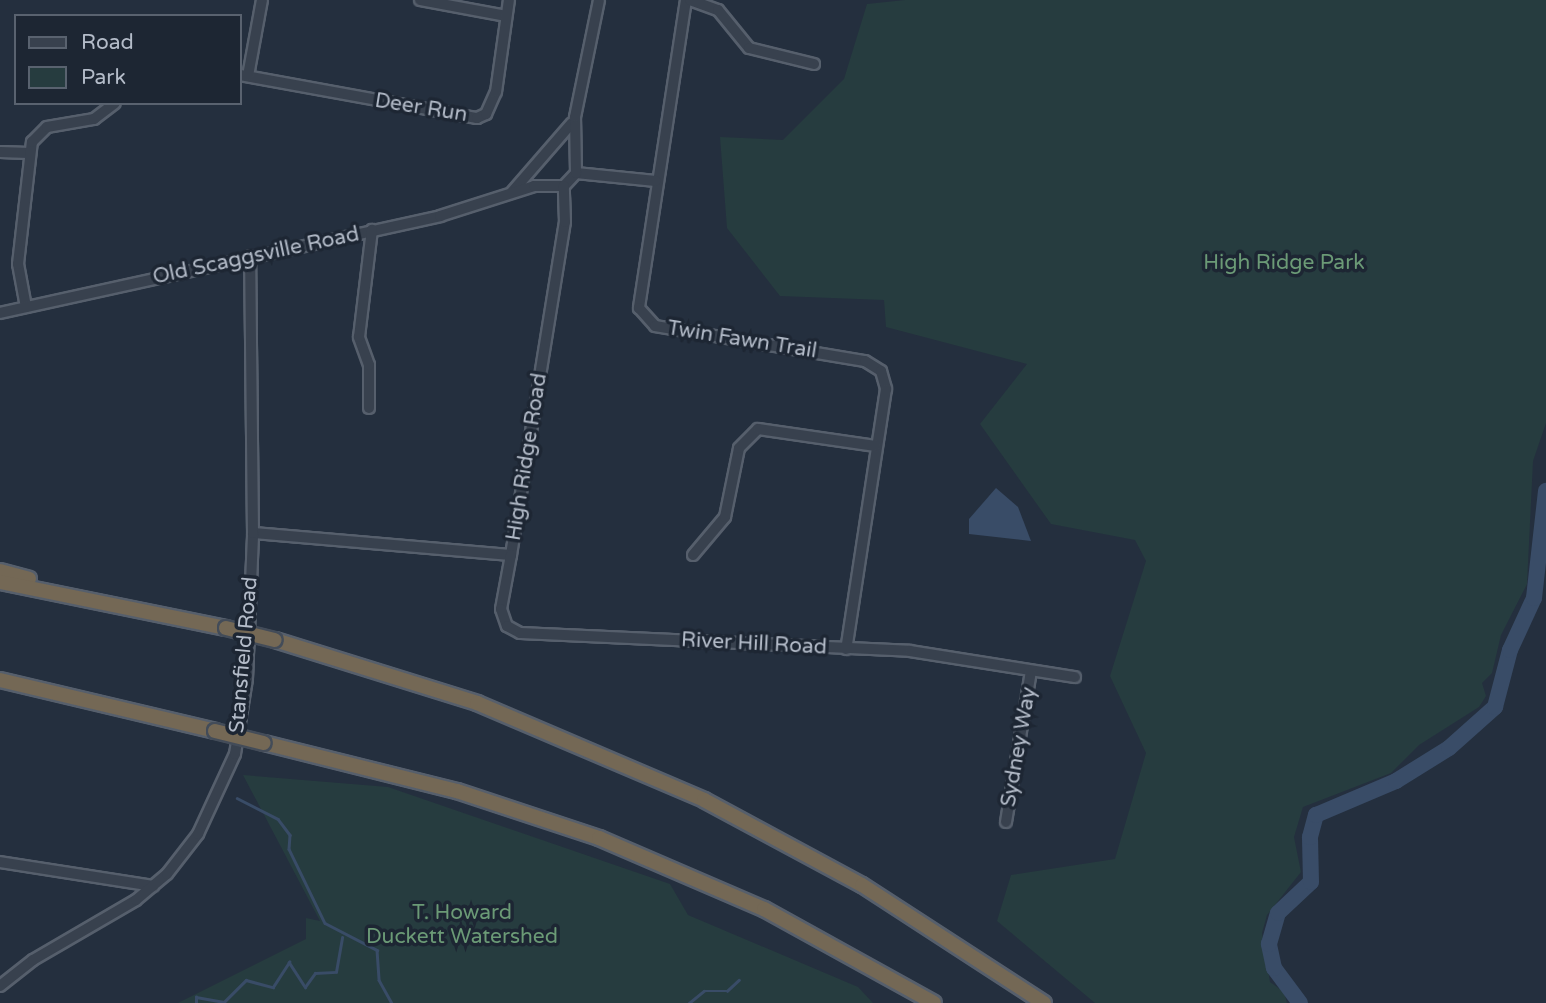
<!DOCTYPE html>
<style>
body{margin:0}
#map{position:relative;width:1546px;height:1003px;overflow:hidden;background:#242f3e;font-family:"Varela Round",sans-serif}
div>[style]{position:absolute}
.green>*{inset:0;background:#263c3f}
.water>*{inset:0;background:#394c67}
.stream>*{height:2.5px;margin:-1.25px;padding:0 1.25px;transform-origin:1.25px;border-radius:1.25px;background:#394c67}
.river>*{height:16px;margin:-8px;padding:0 8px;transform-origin:8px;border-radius:8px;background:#394c67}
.roads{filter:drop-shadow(2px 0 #565f6c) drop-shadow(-2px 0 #565f6c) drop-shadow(0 2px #565f6c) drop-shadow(0 -2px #565f6c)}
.minor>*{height:10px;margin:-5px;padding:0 5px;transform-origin:5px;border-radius:5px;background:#38414e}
.highway>*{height:14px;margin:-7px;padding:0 7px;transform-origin:7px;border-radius:7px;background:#746855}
.bridges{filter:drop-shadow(2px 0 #434c59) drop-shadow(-2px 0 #434c59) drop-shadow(0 2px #434c59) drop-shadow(0 -2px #434c59)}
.highway-bridge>*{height:14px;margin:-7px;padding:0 7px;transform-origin:7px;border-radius:7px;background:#746855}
span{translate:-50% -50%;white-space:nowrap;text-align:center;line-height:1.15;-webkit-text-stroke:7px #1d2633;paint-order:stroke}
.street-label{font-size:21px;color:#b4bcc9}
.park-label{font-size:21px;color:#6b9a76}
.legend{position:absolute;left:14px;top:14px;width:228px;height:91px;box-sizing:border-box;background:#1d2633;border:2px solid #59626f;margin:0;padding:9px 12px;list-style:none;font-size:21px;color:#b4bcc9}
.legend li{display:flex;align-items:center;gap:14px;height:35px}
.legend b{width:35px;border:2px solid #59626f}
</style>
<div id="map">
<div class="green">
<div style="clip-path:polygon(905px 0,1546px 0,1546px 423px,1533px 461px,1527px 584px,1501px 635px,1492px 673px,1482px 683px,1486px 696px,1479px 707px,1419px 745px,1391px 773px,1303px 807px,1294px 837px,1301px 872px,1267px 915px,1262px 933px,1270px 982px,1284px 992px,1287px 1003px,1095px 1003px,997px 921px,1011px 875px,1115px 859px,1146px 753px,1110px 676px,1146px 561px,1135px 540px,1051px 524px,980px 424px,1027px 364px,886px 327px,884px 300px,780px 296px,727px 228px,720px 137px,783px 140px,844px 79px,867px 4px)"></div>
<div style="clip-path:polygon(243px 775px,388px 787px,670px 884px,688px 915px,858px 987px,873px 1003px,178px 1003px,306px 939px,306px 918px,320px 921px)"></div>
</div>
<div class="water">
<div style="clip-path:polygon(996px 488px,1018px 507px,1031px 541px,969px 534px,969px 519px)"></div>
</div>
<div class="stream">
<div style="left:237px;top:798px;width:46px;rotate:27.1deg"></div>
<div style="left:278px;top:819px;width:20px;rotate:53deg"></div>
<div style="left:290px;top:835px;width:14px;rotate:94deg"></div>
<div style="left:289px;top:849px;width:82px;rotate:64.1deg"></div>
<div style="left:325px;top:923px;width:59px;rotate:27.4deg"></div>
<div style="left:377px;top:950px;width:30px;rotate:86deg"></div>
<div style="left:379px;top:980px;width:26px;rotate:61deg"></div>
<div style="left:196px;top:1003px;width:6px;rotate:-90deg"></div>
<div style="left:196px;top:997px;width:28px;rotate:10deg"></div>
<div style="left:224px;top:1002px;width:31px;rotate:-45deg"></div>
<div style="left:246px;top:980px;width:28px;rotate:15deg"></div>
<div style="left:273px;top:987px;width:30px;rotate:-57deg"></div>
<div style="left:289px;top:962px;width:30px;rotate:57deg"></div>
<div style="left:305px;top:987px;width:17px;rotate:-54deg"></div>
<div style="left:315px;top:973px;width:21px;rotate:-3deg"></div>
<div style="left:336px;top:972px;width:35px;rotate:-80deg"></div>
<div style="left:689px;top:1003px;width:19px;rotate:-39deg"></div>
<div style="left:704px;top:991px;width:23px"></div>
<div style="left:727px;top:991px;width:16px;rotate:-43deg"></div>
</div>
<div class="river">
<div style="left:1300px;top:1003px;width:44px;rotate:-126.6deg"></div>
<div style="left:1274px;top:968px;width:25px;rotate:-102deg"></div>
<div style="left:1269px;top:944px;width:32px;rotate:-74deg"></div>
<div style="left:1278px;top:913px;width:45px;rotate:-43.2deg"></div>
<div style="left:1311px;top:882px;width:45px;rotate:-91.3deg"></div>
<div style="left:1310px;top:837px;width:23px;rotate:-75deg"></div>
<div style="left:1316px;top:815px;width:87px;rotate:-23deg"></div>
<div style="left:1396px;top:781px;width:62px;rotate:-31.9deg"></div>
<div style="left:1449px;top:748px;width:62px;rotate:-41.7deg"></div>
<div style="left:1495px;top:707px;width:59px;rotate:-75.3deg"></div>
<div style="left:1510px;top:650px;width:57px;rotate:-65.2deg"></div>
<div style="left:1534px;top:598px;width:108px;rotate:-83.6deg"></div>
</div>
<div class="roads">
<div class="minor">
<div style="left:420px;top:0;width:87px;rotate:10.5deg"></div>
<div style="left:686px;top:0;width:312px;rotate:98.7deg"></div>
<div style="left:639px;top:308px;width:24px;rotate:48deg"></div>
<div style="left:655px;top:326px;width:213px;rotate:9.5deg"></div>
<div style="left:865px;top:361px;width:19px;rotate:32deg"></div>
<div style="left:881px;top:371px;width:19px;rotate:74deg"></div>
<div style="left:886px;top:389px;width:263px;rotate:98.7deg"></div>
<div style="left:690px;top:0;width:30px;rotate:20deg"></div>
<div style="left:718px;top:10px;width:49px;rotate:50.8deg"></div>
<div style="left:749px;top:48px;width:67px;rotate:13.8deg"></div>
<div style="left:240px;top:75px;width:241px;rotate:10.3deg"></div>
<div style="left:477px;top:118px;width:10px;rotate:-24deg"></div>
<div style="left:486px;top:114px;width:24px;rotate:-66deg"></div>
<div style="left:496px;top:92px;width:93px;rotate:-82deg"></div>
<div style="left:248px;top:76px;width:77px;rotate:-79.6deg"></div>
<div style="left:0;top:152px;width:29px;rotate:2deg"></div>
<div style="left:576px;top:173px;width:80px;rotate:5.7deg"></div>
<div style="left:512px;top:192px;width:91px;rotate:-49deg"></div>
<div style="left:26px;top:307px;width:44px;rotate:-100.5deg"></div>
<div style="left:18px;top:264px;width:123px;rotate:-83.5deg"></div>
<div style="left:32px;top:142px;width:21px;rotate:-45deg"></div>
<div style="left:47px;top:127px;width:48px;rotate:-9.7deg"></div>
<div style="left:94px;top:119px;width:26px;rotate:-37deg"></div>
<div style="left:0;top:313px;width:451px;rotate:-12.4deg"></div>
<div style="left:440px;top:216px;width:99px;rotate:-17.7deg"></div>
<div style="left:534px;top:186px;width:30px"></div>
<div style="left:564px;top:186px;width:18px;rotate:-47deg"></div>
<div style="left:576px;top:173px;width:56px;rotate:-91deg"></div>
<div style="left:575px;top:117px;width:119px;rotate:-78.4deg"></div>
<div style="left:369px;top:408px;width:43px;rotate:-90deg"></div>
<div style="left:369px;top:365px;width:30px;rotate:-110deg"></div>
<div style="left:359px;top:337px;width:108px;rotate:-83.1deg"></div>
<div style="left:253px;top:533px;width:259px;rotate:4.9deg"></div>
<div style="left:511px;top:555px;width:337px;rotate:-80.8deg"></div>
<div style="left:565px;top:222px;width:36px;rotate:-92deg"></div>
<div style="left:511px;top:555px;width:55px;rotate:100.5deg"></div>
<div style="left:501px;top:609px;width:18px;rotate:71deg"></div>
<div style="left:507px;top:626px;width:15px;rotate:28deg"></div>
<div style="left:520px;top:633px;width:390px;rotate:2.6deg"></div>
<div style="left:910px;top:651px;width:167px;rotate:9deg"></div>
<div style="left:693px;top:555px;width:50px;rotate:-49.9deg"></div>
<div style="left:725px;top:517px;width:70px;rotate:-78.5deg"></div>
<div style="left:739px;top:448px;width:27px;rotate:-45deg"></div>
<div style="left:758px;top:429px;width:119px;rotate:8.2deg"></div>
<div style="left:1006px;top:822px;width:153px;rotate:-80.6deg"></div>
<div style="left:0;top:862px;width:155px;rotate:8.9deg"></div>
<div style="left:0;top:986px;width:42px;rotate:-38.2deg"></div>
<div style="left:33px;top:960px;width:119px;rotate:-30.2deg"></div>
<div style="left:136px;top:900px;width:40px;rotate:-40deg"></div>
<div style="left:167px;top:874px;width:51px;rotate:-52.2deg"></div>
<div style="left:198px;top:834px;width:88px;rotate:-65.2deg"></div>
<div style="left:235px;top:754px;width:76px;rotate:-80.9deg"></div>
<div style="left:247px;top:679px;width:146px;rotate:-87.6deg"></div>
<div style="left:253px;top:533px;width:277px;rotate:-90.6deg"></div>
</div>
<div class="highway">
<div style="left:0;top:571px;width:30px;rotate:15deg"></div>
<div style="left:0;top:582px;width:231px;rotate:11.5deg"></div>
<div style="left:275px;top:640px;width:212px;rotate:17.3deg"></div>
<div style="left:477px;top:703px;width:247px;rotate:23.1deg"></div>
<div style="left:704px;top:800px;width:179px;rotate:28.3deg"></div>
<div style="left:862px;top:885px;width:217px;rotate:33deg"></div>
<div style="left:0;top:680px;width:221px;rotate:13.3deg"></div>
<div style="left:264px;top:743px;width:199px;rotate:14deg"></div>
<div style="left:457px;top:791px;width:150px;rotate:18.3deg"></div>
<div style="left:599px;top:838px;width:180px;rotate:23.3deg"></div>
<div style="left:764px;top:909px;width:194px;rotate:28.9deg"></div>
</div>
</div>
<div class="bridges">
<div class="highway-bridge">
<div style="left:226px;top:628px;width:50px;rotate:13.8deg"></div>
<div style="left:215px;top:731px;width:50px;rotate:13.8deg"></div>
</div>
</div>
<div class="street-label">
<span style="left:421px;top:108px;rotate:9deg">Deer Run</span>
<span style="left:256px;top:256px;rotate:-12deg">Old Scaggsville Road</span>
<span style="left:742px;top:340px;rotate:9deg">Twin Fawn Trail</span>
<span style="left:527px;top:457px;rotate:-81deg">High Ridge Road</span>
<span style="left:754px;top:644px;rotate:3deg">River Hill Road</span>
<span style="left:244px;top:655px;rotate:-85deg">Stansfield Road</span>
<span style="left:1019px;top:747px;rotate:-80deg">Sydney Way</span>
</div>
<div class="park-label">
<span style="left:1284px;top:263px">High Ridge Park</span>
<span style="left:462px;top:925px">T. Howard<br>Duckett Watershed</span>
</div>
<ul class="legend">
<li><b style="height:9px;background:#38414e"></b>Road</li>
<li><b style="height:19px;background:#263c3f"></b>Park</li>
</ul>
</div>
